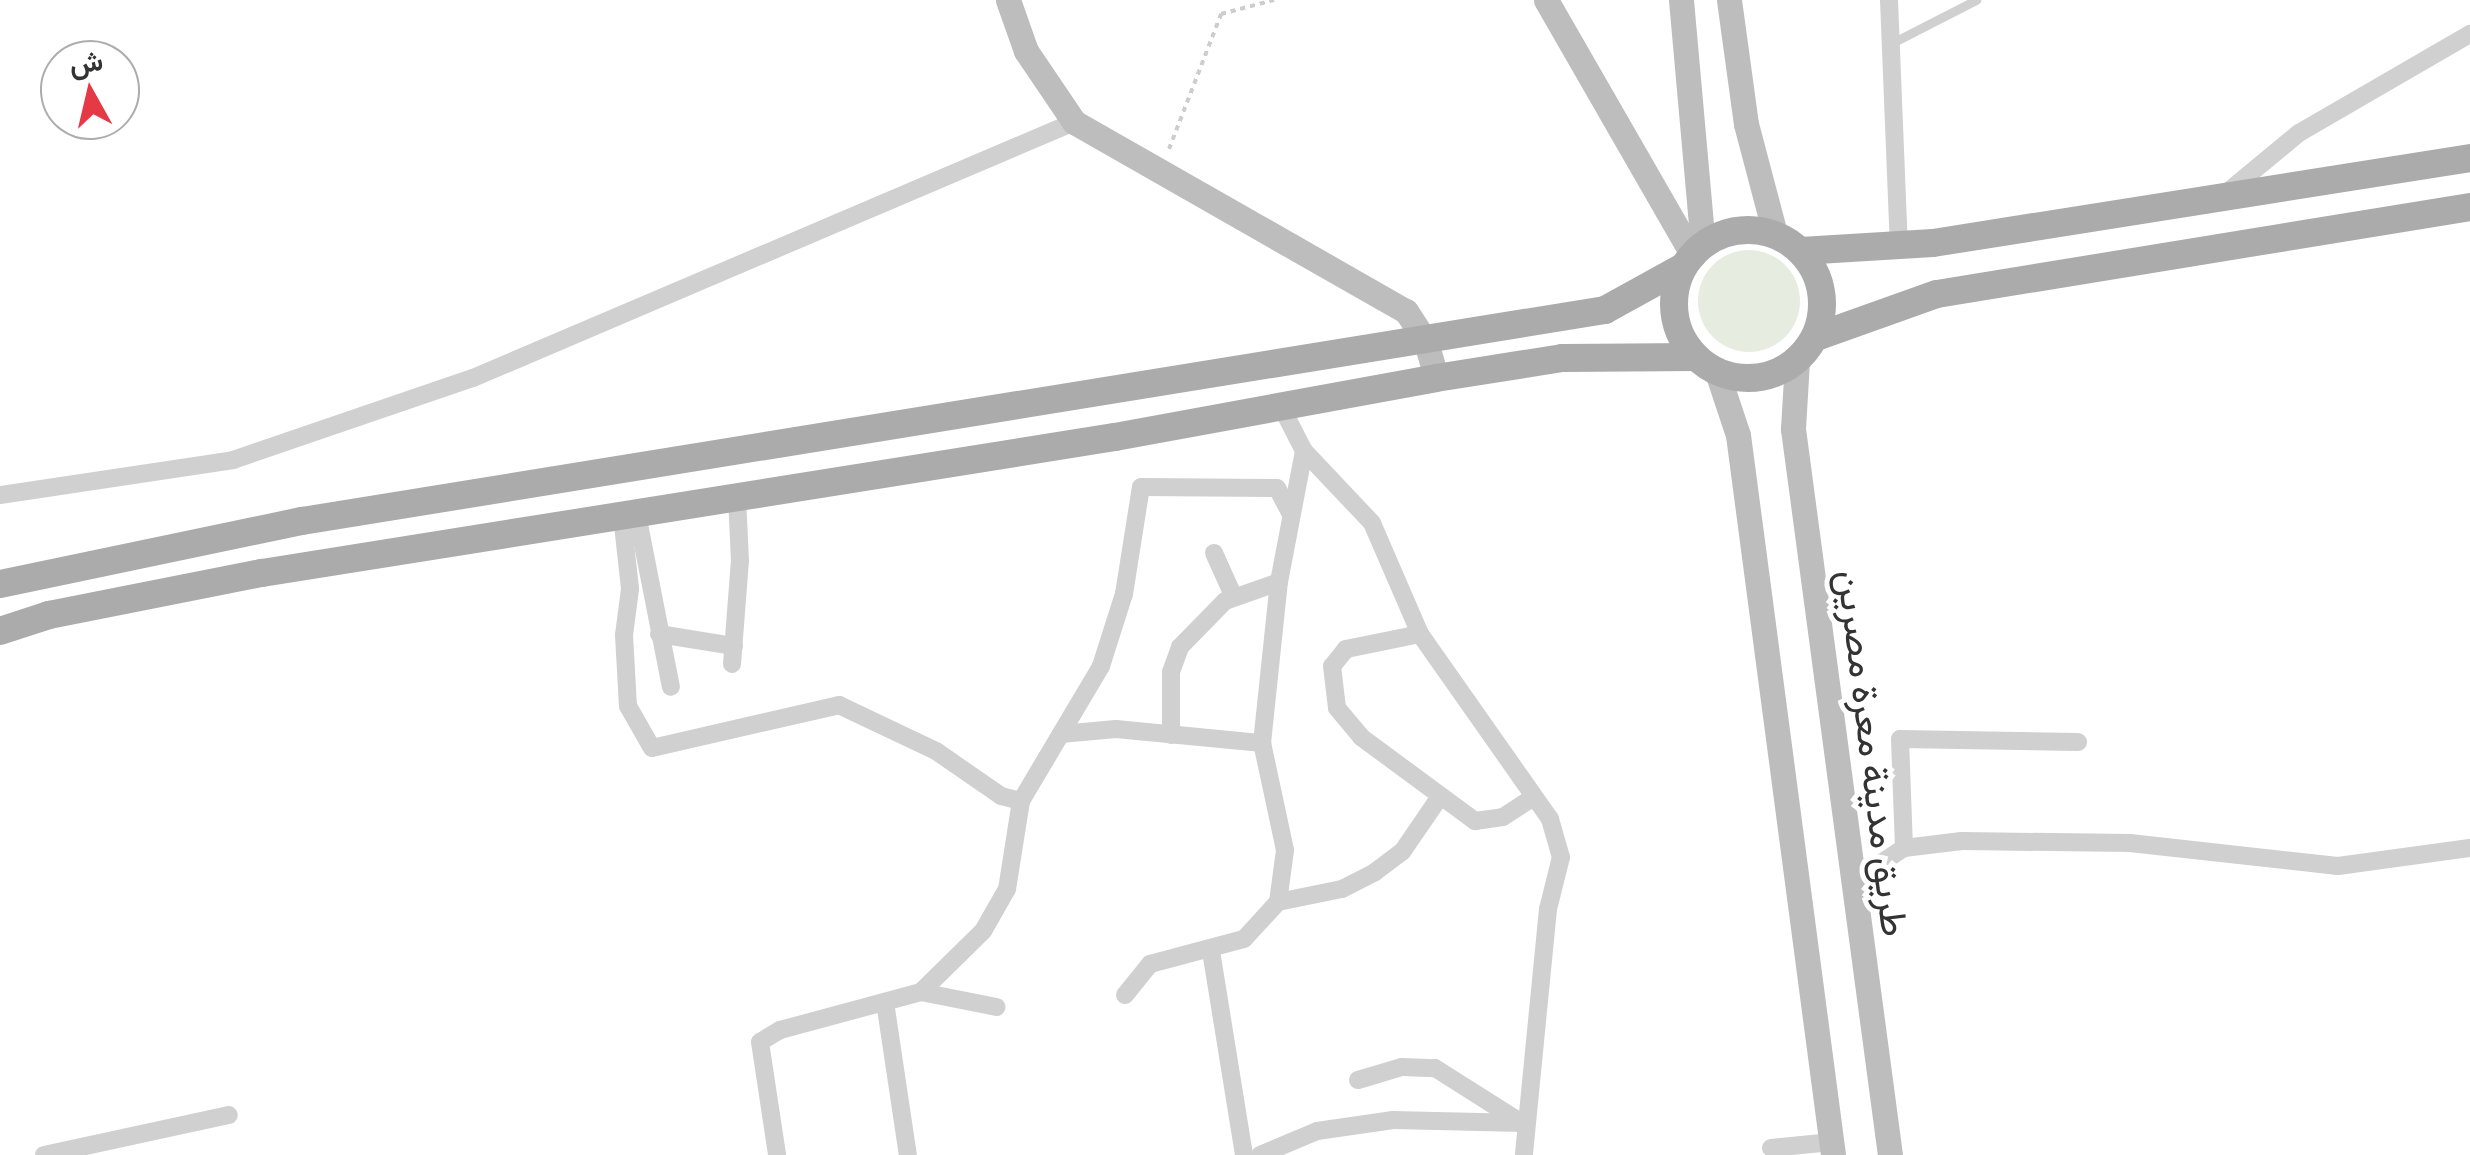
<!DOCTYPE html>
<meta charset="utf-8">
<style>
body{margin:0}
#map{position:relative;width:2470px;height:1155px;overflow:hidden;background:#fff;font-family:"PT Sans Narrow",Vazirmatn,sans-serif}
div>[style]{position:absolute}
.green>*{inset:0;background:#e6ecdf}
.round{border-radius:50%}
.path>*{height:4px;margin-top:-2px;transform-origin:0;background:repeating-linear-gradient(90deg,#cdcdcd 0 5px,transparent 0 10px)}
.lane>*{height:9px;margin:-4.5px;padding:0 4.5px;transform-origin:4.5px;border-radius:4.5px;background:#d0d0d0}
.street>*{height:18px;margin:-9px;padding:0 9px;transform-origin:9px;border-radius:9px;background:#d0d0d0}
.secondary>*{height:25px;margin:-12.5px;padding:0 12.5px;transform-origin:12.5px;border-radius:12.5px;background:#bdbdbd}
.primary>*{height:28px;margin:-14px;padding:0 14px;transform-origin:14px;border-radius:14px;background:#ababab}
.primary>.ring{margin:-14px;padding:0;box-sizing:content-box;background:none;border:28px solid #ababab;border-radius:50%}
span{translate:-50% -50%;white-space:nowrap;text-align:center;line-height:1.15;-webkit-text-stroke:10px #fff;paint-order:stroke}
.street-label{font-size:38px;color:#333}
.north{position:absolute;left:40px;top:40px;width:100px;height:100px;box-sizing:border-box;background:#fff;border:2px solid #adadad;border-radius:50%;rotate:352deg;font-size:28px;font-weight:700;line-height:40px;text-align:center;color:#333}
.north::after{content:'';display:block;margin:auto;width:35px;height:45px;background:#e63946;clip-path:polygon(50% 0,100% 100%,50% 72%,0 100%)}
</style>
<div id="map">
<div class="green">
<div class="round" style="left:1698px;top:250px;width:102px;height:102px"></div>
</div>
<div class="path">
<div style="left:1169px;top:149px;width:145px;rotate:-68.9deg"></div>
<div style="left:1221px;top:14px;width:55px;rotate:-14.8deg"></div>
</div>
<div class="lane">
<div style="left:1890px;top:44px;width:97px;rotate:-27.1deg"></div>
</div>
<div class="street">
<div style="left:1889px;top:0;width:245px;rotate:87.7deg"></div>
<div style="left:2224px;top:195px;width:97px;rotate:-39.6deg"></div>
<div style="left:2299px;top:133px;width:198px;rotate:-30.1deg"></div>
<div style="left:1282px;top:408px;width:48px;rotate:62.9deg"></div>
<div style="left:1304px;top:451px;width:99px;rotate:46.6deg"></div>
<div style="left:1372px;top:523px;width:121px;rotate:66.6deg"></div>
<div style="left:1420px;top:634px;width:226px;rotate:54.9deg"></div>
<div style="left:1550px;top:819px;width:40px;rotate:74deg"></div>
<div style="left:1561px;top:857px;width:54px;rotate:104deg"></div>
<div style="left:1548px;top:909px;width:247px;rotate:95.6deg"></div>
<div style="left:0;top:495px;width:236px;rotate:-8.5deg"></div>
<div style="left:233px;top:460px;width:254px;rotate:-18.9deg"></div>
<div style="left:473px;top:378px;width:653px;rotate:-23.07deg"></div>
<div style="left:637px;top:514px;width:176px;rotate:78.9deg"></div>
<div style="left:622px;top:516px;width:73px;rotate:83.7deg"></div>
<div style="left:630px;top:589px;width:46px;rotate:97.4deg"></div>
<div style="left:624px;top:635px;width:71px;rotate:86.8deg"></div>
<div style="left:628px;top:706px;width:48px;rotate:60.3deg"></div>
<div style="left:652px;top:748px;width:192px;rotate:-12.9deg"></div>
<div style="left:839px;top:705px;width:107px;rotate:25.4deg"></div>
<div style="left:936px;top:751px;width:79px;rotate:34.7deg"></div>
<div style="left:1001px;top:796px;width:21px;rotate:14deg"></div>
<div style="left:1021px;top:801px;width:89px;rotate:99deg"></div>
<div style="left:1007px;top:889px;width:48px;rotate:119.7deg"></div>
<div style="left:983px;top:931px;width:87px;rotate:135.5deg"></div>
<div style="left:921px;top:992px;width:146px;rotate:164.9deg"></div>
<div style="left:780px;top:1030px;width:23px;rotate:149deg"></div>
<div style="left:760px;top:1042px;width:114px;rotate:81.4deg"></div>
<div style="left:1214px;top:553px;width:46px;rotate:65.7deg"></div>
<div style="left:659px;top:634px;width:76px;rotate:9.1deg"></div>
<div style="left:1420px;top:634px;width:76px;rotate:168.5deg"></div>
<div style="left:1346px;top:649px;width:22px;rotate:129deg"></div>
<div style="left:1332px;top:666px;width:42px;rotate:83.2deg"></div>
<div style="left:1337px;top:708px;width:38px;rotate:50deg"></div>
<div style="left:1361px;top:737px;width:142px;rotate:36.4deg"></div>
<div style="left:1475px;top:821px;width:28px;rotate:-8deg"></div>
<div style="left:1503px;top:817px;width:35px;rotate:-33deg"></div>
<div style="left:732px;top:664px;width:103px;rotate:-85.6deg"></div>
<div style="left:740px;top:561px;width:63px;rotate:-92.7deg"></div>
<div style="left:1061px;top:734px;width:55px;rotate:-5.2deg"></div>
<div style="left:1116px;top:729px;width:147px;rotate:5.5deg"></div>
<div style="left:1171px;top:735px;width:63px;rotate:-90deg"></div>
<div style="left:1171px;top:672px;width:27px;rotate:-70deg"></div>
<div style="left:1180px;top:647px;width:64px;rotate:-45.6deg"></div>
<div style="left:1225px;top:601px;width:57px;rotate:-19.4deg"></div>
<div style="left:1021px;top:801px;width:157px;rotate:-59.3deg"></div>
<div style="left:1101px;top:666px;width:76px;rotate:-72.3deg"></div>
<div style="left:1124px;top:594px;width:108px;rotate:-81deg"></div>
<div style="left:1141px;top:487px;width:136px;rotate:0.4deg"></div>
<div style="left:1277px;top:488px;width:30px;rotate:62deg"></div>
<div style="left:1904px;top:848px;width:109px;rotate:-92.1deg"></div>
<div style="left:1900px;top:739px;width:178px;rotate:1deg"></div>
<div style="left:1852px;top:882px;width:62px;rotate:-33.2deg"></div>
<div style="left:1904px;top:848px;width:58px;rotate:-6.9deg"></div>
<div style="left:1962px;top:841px;width:168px;rotate:0.7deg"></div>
<div style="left:2130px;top:843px;width:209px;rotate:6.3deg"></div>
<div style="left:2338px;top:866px;width:133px;rotate:-7.8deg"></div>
<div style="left:1278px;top:902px;width:65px;rotate:-11.5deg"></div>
<div style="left:1342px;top:889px;width:37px;rotate:-27deg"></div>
<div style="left:1375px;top:872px;width:34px;rotate:-37deg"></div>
<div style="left:1402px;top:852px;width:65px;rotate:-55.6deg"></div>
<div style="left:1211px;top:951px;width:207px;rotate:80.8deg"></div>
<div style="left:921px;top:992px;width:77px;rotate:11.2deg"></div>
<div style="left:1125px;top:995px;width:40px;rotate:-51deg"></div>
<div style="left:1150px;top:964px;width:97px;rotate:-14.9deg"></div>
<div style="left:1244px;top:939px;width:50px;rotate:-47.4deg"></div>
<div style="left:1278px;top:902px;width:52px;rotate:-82.3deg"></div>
<div style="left:1285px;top:850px;width:109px;rotate:-102.1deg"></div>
<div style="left:1262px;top:743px;width:162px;rotate:-84deg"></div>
<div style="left:1279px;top:582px;width:133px;rotate:-79.2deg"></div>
<div style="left:885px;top:1002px;width:155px;rotate:81.5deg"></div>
<div style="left:1358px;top:1080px;width:46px;rotate:-16.5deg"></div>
<div style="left:1402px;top:1067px;width:33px;rotate:2deg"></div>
<div style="left:1435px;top:1068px;width:103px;rotate:32.3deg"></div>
<div style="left:1771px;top:1148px;width:61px;rotate:-5.6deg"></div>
<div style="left:44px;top:1155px;width:189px;rotate:-12.2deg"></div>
<div style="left:1260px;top:1155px;width:62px;rotate:-22.8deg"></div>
<div style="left:1317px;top:1131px;width:77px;rotate:-8.2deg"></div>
<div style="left:1393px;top:1120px;width:130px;rotate:1.3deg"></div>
</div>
<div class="secondary">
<div style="left:1008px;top:0;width:54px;rotate:70.6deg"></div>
<div style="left:1026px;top:51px;width:86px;rotate:55.9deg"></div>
<div style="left:1074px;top:122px;width:382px;rotate:29.7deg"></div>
<div style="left:1406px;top:311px;width:37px;rotate:57deg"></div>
<div style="left:1426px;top:342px;width:37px;rotate:74deg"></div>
<div style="left:1546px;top:0;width:295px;rotate:60.1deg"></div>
<div style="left:1681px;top:0;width:246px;rotate:84.9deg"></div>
<div style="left:1729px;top:0;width:125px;rotate:82.2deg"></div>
<div style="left:1746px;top:124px;width:114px;rotate:75.2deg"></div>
<div style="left:1797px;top:361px;width:68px;rotate:93.4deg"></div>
<div style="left:1793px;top:429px;width:732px;rotate:82.39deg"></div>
<div style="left:1717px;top:372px;width:66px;rotate:71.6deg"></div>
<div style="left:1738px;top:435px;width:726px;rotate:82.48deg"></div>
</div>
<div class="primary">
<div class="ring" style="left:1674px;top:230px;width:120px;height:120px"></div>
<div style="left:1801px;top:251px;width:132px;rotate:-3.5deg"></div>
<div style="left:1933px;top:243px;width:544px;rotate:-8.99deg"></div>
<div style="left:1816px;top:337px;width:128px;rotate:-19.6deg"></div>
<div style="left:1937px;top:294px;width:540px;rotate:-9.27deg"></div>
<div style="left:0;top:584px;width:309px;rotate:-11.8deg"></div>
<div style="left:302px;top:521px;width:1320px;rotate:-9.2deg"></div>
<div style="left:1605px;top:310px;width:89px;rotate:-28.9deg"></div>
<div style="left:0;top:631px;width:52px;rotate:-18.1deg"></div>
<div style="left:49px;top:615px;width:217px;rotate:-11.2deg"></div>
<div style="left:262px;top:573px;width:864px;rotate:-9.06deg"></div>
<div style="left:1115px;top:437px;width:326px;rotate:-10.4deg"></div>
<div style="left:1436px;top:378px;width:128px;rotate:-9deg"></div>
<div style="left:1562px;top:358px;width:133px;rotate:-0.4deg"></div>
</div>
<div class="street-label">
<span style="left:1874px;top:753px;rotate:83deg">طريق مدينة معرة مصرين</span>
</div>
<div class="north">ش</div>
</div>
